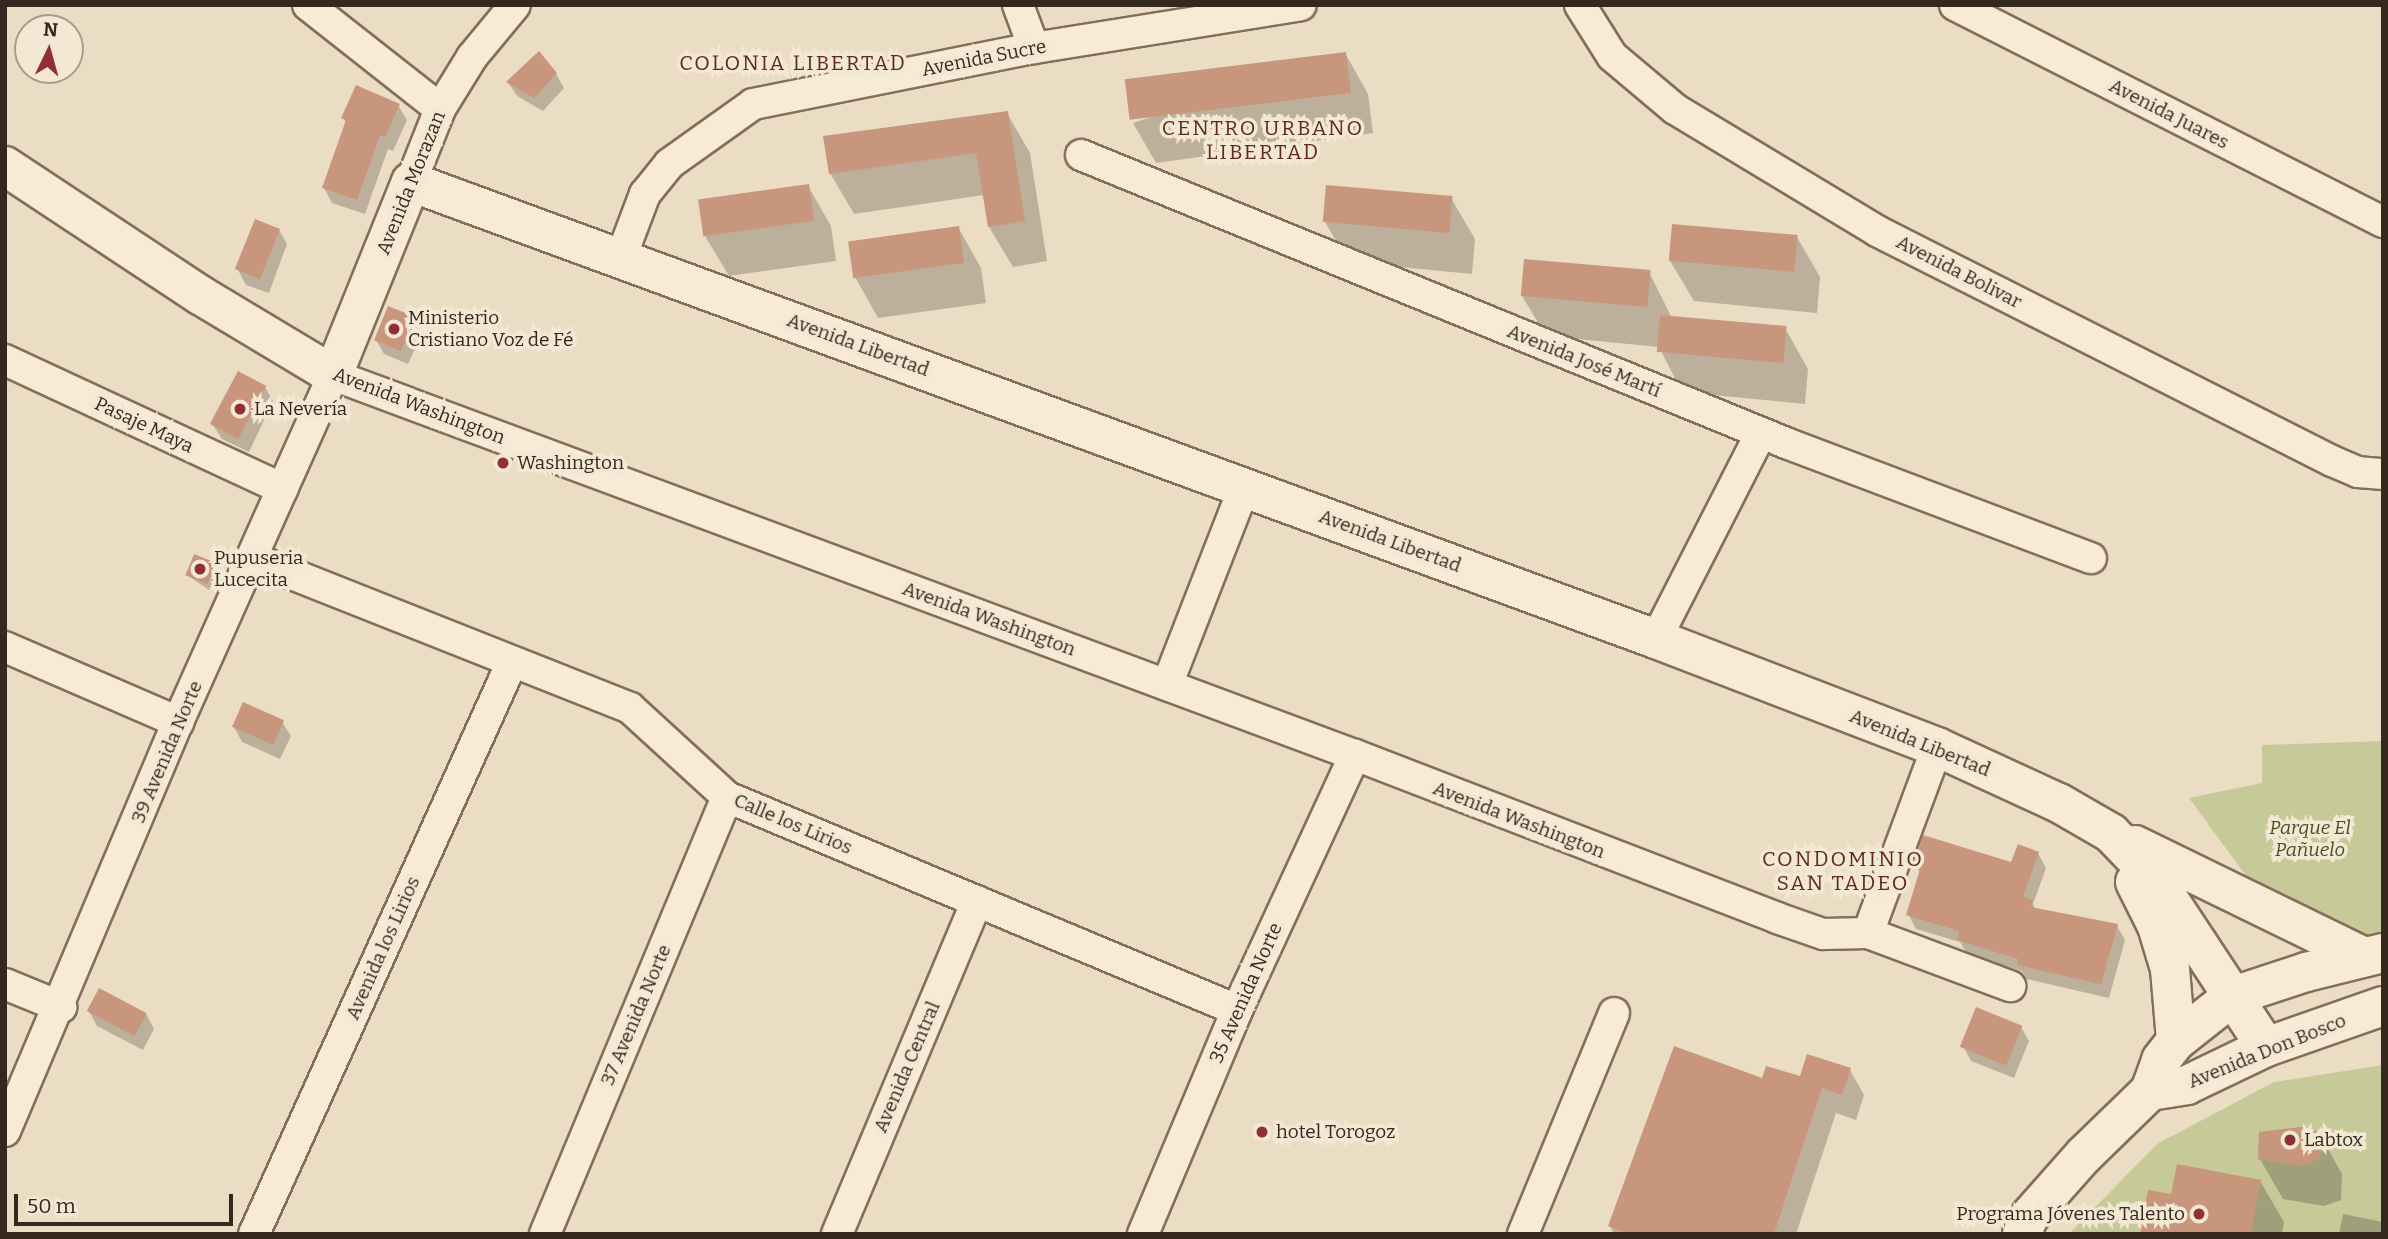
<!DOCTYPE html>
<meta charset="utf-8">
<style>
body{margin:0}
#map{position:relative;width:2388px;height:1239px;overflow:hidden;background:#ebddc4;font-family:Bitter,serif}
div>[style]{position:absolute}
.green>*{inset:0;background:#c6c998}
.shadow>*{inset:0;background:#0003}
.building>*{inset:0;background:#c7967c;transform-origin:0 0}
.roads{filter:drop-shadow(2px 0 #846e5b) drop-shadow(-2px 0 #846e5b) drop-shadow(0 2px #846e5b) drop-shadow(0 -2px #846e5b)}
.minor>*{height:30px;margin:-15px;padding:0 15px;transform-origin:15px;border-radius:15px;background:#f7ebd6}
.secondary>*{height:38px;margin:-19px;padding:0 19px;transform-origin:19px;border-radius:19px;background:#f7ebd6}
.dots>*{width:19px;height:19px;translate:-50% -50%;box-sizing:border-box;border:4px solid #f3e8d3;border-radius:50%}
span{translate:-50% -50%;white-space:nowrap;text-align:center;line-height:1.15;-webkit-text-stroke:7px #f3e8d3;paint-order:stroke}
.street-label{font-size:19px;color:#35281e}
.poi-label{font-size:19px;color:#35281e}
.left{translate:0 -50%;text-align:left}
.right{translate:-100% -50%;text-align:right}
.park-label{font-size:19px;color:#495026;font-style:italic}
.neighbourhood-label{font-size:21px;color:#5f2a20;letter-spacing:2px}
.frame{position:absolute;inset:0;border:7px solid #35281e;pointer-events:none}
.north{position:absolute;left:14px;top:14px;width:70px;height:70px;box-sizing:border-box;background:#f3e8d3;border:2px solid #a79b8b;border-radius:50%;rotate:5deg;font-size:19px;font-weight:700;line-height:28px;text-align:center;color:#35281e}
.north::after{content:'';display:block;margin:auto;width:24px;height:32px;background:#902f36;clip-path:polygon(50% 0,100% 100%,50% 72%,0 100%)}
.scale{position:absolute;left:14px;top:1194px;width:219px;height:32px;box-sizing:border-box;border:4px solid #35281e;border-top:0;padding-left:9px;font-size:21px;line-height:24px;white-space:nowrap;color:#35281e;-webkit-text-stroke:5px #f3e8d3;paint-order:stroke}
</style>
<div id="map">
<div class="green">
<div style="clip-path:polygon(2383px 741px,2383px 935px,2298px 947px,2189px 798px,2262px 783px,2262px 745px)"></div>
<div style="clip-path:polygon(2383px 1065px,2383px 1234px,2069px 1234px,2157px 1144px,2274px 1082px)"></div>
</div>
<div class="shadow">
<div style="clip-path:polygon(1345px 53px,1368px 94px,1373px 133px,1156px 163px,1133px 123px)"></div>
<div style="clip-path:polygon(556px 74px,564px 88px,543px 111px,517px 96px,508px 82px)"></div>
<div style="clip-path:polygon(398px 105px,407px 120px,393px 151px,388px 149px,365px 214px,332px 203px,324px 188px,347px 125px,343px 118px)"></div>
<div style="clip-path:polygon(1007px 113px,1030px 153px,1047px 261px,1013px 267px,989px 227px,984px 195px,854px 214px,830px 173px)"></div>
<div style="clip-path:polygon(808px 186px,831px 226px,836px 261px,729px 276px,705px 236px)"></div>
<div style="clip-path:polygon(1451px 198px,1475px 239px,1472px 274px,1348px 262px,1325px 222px)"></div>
<div style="clip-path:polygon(958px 227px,981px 268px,986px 303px,878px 318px,855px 277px)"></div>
<div style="clip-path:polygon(279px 230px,287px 244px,269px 293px,246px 285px,238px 270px)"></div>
<div style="clip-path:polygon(1797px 237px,1820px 277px,1817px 313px,1694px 301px,1670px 261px)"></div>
<div style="clip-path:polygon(1649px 272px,1672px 318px,1785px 328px,1808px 369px,1805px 404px,1682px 392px,1659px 347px,1546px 336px,1522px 296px)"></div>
<div style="clip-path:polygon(413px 319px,422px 333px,408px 364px,384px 354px,376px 340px)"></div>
<div style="clip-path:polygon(265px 387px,273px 401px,249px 452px,222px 439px,213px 425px)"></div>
<div style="clip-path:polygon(214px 564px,218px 571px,209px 590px,187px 575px)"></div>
<div style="clip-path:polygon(282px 722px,291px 736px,280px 759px,242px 742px,234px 727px)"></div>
<div style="clip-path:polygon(2038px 853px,2046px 868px,2033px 904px,2036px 910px,2117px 926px,2125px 940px,2109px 998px,2027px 979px,2022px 971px,1967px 954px,1960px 942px,1916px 929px,1908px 914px,1921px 874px,1914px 863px,2012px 864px)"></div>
<div style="clip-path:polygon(89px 1011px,146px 1014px,154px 1029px,143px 1050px,97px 1026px)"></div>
<div style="clip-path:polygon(2021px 1027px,2029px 1041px,2014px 1078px,1971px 1061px,1963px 1046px)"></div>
<div style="clip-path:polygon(1850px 1070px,1864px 1095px,1856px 1120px,1836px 1113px,1796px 1234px,1614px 1234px,1610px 1226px,1801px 1078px)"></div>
<div style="clip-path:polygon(2319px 1133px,2342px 1174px,2341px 1200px,2324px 1206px,2283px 1199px,2260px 1159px)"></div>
<div style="clip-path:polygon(2260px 1181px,2284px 1222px,2282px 1234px,2142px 1234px,2173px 1196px)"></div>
<div style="clip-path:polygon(2343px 1214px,2383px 1222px,2383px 1234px,2339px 1234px)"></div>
</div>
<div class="building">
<div style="clip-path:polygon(539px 51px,557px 73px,534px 98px,506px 82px)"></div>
<div style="left:1346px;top:52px;width:41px;height:223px;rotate:83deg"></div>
<div style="clip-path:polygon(356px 85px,400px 104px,385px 137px,380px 135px,357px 200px,322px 188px,346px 120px,341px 118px)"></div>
<div style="clip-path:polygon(1008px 111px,1025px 221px,988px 227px,976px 153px,829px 174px,823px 136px)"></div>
<div style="left:809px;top:184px;width:37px;height:112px;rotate:82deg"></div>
<div style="left:1326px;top:185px;width:127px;height:37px;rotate:5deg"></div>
<div style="left:255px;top:219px;width:27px;height:54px;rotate:22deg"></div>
<div style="left:1672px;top:224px;width:126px;height:37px;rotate:5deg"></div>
<div style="left:959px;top:226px;width:37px;height:112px;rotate:82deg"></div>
<div style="left:1524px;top:259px;width:127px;height:37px;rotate:5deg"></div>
<div style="left:388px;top:306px;width:29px;height:37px;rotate:22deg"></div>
<div style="left:1660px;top:315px;width:127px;height:37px;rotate:5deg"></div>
<div style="left:238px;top:371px;width:32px;height:60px;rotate:28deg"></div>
<div style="left:194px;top:554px;width:24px;height:23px;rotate:22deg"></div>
<div style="left:243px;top:702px;width:45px;height:27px;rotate:24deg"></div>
<div style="clip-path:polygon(1923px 835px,2011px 862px,2018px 844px,2039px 852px,2023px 897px,2033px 900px,2031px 907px,2118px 924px,2101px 984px,2017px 965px,2018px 959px,1957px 940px,1959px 931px,1906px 915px,1921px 866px,1913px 863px)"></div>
<div style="left:99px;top:988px;width:54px;height:26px;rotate:28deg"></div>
<div style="left:1976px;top:1007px;width:50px;height:43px;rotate:22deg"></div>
<div style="clip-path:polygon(1674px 1046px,1762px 1078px,1766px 1066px,1800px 1076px,1807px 1054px,1851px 1068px,1842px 1095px,1822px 1088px,1774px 1234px,1629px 1234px,1608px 1226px)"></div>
<div style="clip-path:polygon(2300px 1127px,2320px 1132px,2323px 1149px,2318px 1160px,2300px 1166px,2258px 1159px,2259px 1132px)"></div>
<div style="clip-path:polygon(2177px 1164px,2261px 1180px,2251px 1234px,2140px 1234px,2148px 1190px,2171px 1194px)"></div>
</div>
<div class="roads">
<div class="minor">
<div style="left:308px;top:5px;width:168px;rotate:38.2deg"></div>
<div style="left:1018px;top:5px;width:46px;rotate:69.6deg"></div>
<div style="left:1580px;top:5px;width:60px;rotate:57.9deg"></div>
<div style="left:1612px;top:56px;width:82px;rotate:40.1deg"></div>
<div style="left:1675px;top:109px;width:236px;rotate:31.1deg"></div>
<div style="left:1877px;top:231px;width:510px;rotate:26.82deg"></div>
<div style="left:2332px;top:461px;width:28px;rotate:23deg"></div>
<div style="left:2358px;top:472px;width:25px;rotate:5deg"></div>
<div style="left:1955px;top:5px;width:480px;rotate:26.9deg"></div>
<div style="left:1081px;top:155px;width:762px;rotate:22.22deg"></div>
<div style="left:1786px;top:443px;width:326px;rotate:20.7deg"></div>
<div style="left:411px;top:182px;width:79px;rotate:-68.3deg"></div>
<div style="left:440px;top:109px;width:61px;rotate:-58.4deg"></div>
<div style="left:472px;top:57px;width:67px;rotate:-50.4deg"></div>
<div style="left:620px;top:260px;width:71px;rotate:-69.3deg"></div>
<div style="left:645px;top:194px;width:38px;rotate:-51deg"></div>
<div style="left:669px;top:164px;width:103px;rotate:-35.5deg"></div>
<div style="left:753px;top:104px;width:287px;rotate:-11.3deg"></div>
<div style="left:1034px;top:48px;width:270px;rotate:-9.1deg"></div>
<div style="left:5px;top:360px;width:306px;rotate:24.9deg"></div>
<div style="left:254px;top:559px;width:404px;rotate:21.6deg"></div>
<div style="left:630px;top:708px;width:132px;rotate:42.5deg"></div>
<div style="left:727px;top:797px;width:553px;rotate:22.67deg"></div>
<div style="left:1656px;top:639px;width:231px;rotate:-63deg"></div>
<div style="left:5px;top:647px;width:189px;rotate:23.4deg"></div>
<div style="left:1167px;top:685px;width:212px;rotate:-68.7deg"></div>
<div style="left:1868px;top:933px;width:198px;rotate:-69.6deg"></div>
<div style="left:5px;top:984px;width:61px;rotate:22.3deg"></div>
<div style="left:5px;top:1131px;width:444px;rotate:-67.1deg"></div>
<div style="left:178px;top:722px;width:380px;rotate:-65.9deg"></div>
<div style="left:333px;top:375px;width:1090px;rotate:20.4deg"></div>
<div style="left:1355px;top:755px;width:452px;rotate:21.1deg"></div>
<div style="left:1777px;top:918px;width:49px;rotate:19.2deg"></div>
<div style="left:1823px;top:934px;width:45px;rotate:-1.3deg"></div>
<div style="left:1868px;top:933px;width:152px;rotate:20.5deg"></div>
<div style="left:254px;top:1234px;width:627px;rotate:-65.72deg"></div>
<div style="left:545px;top:1234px;width:473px;rotate:-67.4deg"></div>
<div style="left:837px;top:1234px;width:361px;rotate:-67.2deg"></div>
<div style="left:1143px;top:1234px;width:243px;rotate:-67.2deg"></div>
<div style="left:1237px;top:1010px;width:281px;rotate:-65.2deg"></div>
<div style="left:1523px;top:1234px;width:239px;rotate:-67.6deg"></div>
</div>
<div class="secondary">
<div style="left:5px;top:166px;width:234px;rotate:33.5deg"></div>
<div style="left:200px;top:295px;width:155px;rotate:31deg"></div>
<div style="left:333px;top:375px;width:208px;rotate:-68deg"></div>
<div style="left:411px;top:182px;width:1326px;rotate:20.16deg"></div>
<div style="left:1656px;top:639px;width:301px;rotate:21deg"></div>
<div style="left:1937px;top:747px;width:134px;rotate:24.7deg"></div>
<div style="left:2059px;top:803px;width:60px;rotate:30deg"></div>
<div style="left:2111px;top:833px;width:65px;rotate:46.2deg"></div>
<div style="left:2156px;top:880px;width:200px;rotate:56.6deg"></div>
<div style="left:2135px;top:845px;width:256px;rotate:26deg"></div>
<div style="left:2135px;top:882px;width:49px;rotate:63.4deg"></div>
<div style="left:2157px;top:926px;width:45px;rotate:73.2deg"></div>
<div style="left:2170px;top:969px;width:72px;rotate:85.2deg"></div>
<div style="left:2150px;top:1091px;width:37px;rotate:-9deg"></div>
<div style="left:2187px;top:1085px;width:88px;rotate:-25.7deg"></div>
<div style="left:2266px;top:1047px;width:124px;rotate:-19.3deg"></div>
<div style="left:2022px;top:1234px;width:17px;rotate:-69deg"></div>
<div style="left:2028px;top:1218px;width:84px;rotate:-48.4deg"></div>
<div style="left:2084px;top:1155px;width:92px;rotate:-44.1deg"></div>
<div style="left:2150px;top:1091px;width:33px;rotate:-70deg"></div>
<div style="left:2161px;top:1060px;width:24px;rotate:-52deg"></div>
<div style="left:2176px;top:1041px;width:73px;rotate:-38.3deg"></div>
<div style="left:2233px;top:996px;width:77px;rotate:-18.2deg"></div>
<div style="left:2306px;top:972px;width:79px;rotate:-13.9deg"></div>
</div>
</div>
<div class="dots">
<div style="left:394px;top:329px;background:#902f36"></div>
<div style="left:240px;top:409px;background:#902f36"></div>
<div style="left:503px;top:463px;background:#902f36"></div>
<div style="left:200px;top:569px;background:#902f36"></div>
<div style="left:1262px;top:1132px;background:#902f36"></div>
<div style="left:2290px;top:1140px;background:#902f36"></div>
<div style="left:2199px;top:1214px;background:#902f36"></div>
</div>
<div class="street-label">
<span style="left:984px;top:58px;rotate:-11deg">Avenida Sucre</span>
<span style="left:2169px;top:114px;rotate:27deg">Avenida Juares</span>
<span style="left:411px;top:183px;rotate:-68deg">Avenida Morazan</span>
<span style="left:1959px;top:272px;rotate:27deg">Avenida Bolivar</span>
<span style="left:858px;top:345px;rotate:20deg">Avenida Libertad</span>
<span style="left:1584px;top:361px;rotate:22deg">Avenida José Martí</span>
<span style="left:419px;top:406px;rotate:21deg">Avenida Washington</span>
<span style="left:144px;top:425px;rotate:25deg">Pasaje Maya</span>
<span style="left:1390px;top:541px;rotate:20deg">Avenida Libertad</span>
<span style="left:989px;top:619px;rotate:20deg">Avenida Washington</span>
<span style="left:1920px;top:743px;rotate:22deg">Avenida Libertad</span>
<span style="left:167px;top:752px;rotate:-67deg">39 Avenida Norte</span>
<span style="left:1519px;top:820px;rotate:21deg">Avenida Washington</span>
<span style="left:793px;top:824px;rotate:23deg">Calle los Lirios</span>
<span style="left:383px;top:948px;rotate:-66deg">Avenida los Lirios</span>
<span style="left:1246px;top:993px;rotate:-66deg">35 Avenida Norte</span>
<span style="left:636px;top:1015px;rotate:-67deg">37 Avenida Norte</span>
<span style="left:2267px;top:1051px;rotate:-22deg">Avenida Don Bosco</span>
<span style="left:907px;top:1067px;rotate:-67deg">Avenida Central</span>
</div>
<div class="poi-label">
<span class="left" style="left:408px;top:329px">Ministerio<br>Cristiano Voz de Fé</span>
<span class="left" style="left:254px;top:409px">La Nevería</span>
<span class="left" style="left:517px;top:463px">Washington</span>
<span class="left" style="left:214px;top:569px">Pupuseria<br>Lucecita</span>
<span class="left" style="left:1276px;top:1132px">hotel Torogoz</span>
<span class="left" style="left:2304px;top:1140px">Labtox</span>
<span class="right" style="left:2185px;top:1214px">Programa Jóvenes Talento</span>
</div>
<div class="park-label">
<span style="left:2310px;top:839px">Parque El<br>Pañuelo</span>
</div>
<div class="neighbourhood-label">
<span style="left:793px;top:63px">COLONIA LIBERTAD</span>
<span style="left:1263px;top:140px">CENTRO URBANO<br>LIBERTAD</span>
<span style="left:1843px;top:871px">CONDOMINIO<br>SAN TADEO</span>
</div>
<div class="frame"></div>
<div class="north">N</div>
<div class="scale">50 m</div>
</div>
